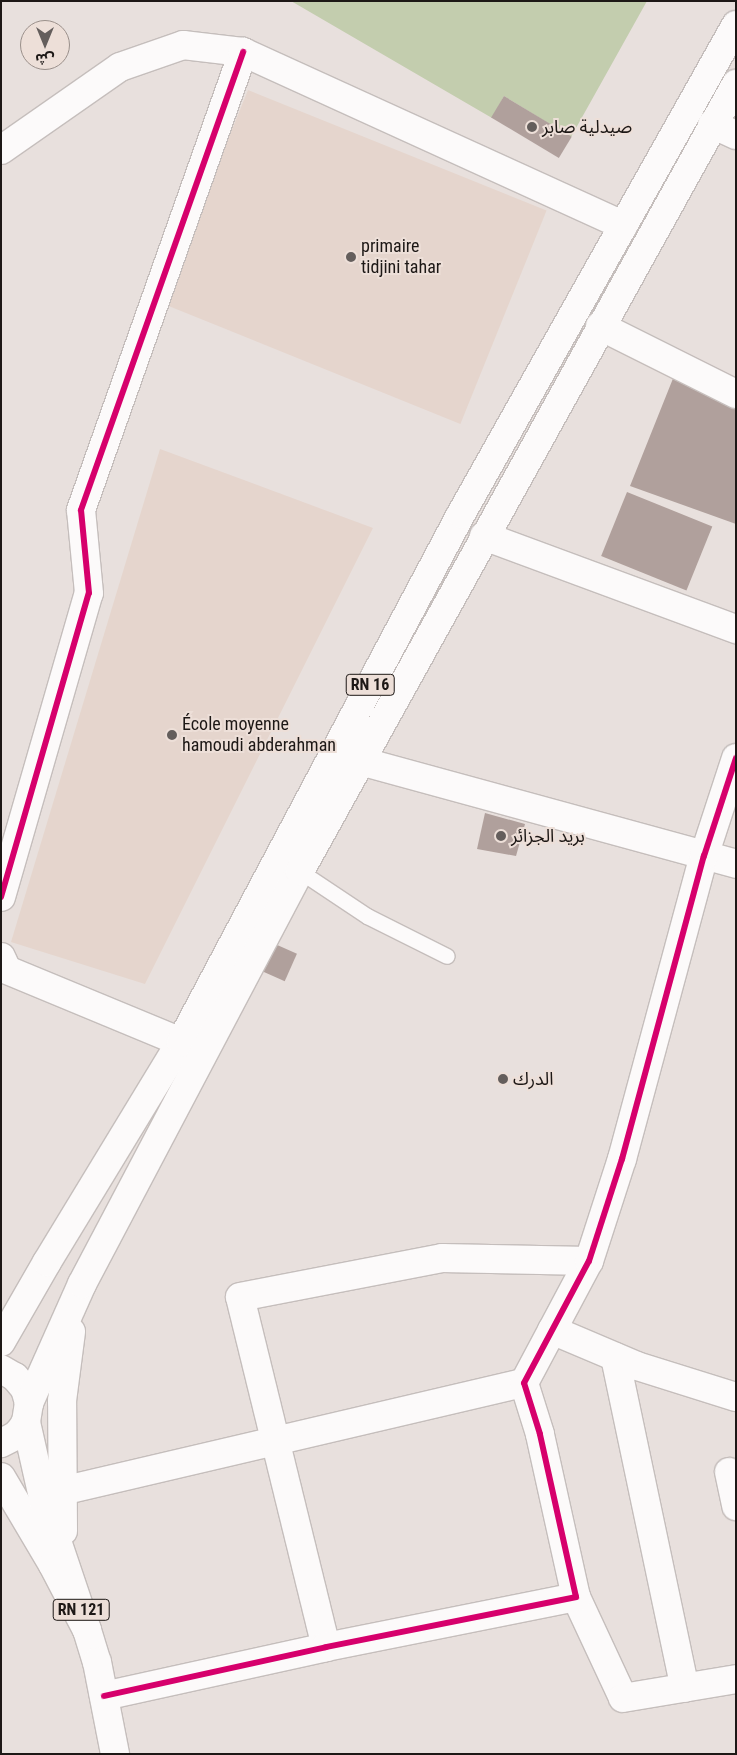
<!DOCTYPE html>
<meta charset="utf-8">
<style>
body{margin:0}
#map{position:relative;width:737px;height:1755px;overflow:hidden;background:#e8e0dd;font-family:"Roboto Condensed","Noto Sans Arabic",sans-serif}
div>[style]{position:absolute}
.education>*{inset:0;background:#e5d5cd;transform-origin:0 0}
.green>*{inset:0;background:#c3cdae}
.building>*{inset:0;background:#b0a09c;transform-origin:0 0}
.roads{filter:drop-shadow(1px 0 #c5bebc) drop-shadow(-1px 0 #c5bebc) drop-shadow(0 1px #c5bebc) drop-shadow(0 -1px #c5bebc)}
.lane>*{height:15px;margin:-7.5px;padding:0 7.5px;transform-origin:7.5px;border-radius:7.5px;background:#fcfafa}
.street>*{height:28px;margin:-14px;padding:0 14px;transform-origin:14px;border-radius:14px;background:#fcfafa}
.secondary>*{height:28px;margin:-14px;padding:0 14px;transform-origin:14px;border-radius:14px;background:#fcfafa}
.primary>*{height:28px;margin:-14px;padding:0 14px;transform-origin:14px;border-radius:14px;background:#fcfafa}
.cycleway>*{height:6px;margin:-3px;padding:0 3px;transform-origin:3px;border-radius:3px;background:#d6006c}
.dots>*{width:14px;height:14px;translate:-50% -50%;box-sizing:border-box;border:2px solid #eddfd8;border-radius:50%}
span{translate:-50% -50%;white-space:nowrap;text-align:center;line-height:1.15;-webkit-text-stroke:4px #eddfd8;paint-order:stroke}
.shield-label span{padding:1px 4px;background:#eddfd8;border:1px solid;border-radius:4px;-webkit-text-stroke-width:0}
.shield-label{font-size:16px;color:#1d1816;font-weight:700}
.poi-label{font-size:18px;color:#1d1816}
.left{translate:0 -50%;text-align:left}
.frame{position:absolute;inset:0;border:2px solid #1d1816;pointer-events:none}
.north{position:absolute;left:20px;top:20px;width:50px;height:50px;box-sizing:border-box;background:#eddfd8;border:1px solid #9a8f8a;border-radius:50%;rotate:180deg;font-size:14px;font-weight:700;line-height:20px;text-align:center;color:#1d1816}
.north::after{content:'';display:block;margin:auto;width:18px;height:22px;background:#645e5c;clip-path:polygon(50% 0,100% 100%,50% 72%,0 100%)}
</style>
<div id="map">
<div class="education">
<div style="left:248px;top:90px;width:322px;height:230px;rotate:22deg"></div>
<div style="clip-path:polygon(160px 449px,373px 528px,145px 984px,11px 942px)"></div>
</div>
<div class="green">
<div style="clip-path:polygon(291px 1px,647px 1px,571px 137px,504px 96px,492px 118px)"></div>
</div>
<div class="building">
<div style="left:504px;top:96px;width:79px;height:25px;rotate:31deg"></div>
<div style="clip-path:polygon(674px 376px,736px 405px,736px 524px,630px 486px)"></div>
<div style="left:627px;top:492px;width:92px;height:69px;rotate:22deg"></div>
<div style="clip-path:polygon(485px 813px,525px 824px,516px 856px,477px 849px)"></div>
<div style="left:275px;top:944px;width:24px;height:30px;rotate:24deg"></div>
</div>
<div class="roads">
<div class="lane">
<div style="left:295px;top:868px;width:87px;rotate:33.7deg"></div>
<div style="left:367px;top:916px;width:89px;rotate:26.6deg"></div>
</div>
<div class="street">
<div style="left:712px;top:124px;width:26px;rotate:25deg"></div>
<div style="left:600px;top:326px;width:152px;rotate:26.6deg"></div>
<div style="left:484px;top:536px;width:269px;rotate:20.3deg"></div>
<div style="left:360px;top:761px;width:390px;rotate:15.3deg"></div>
<div style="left:1px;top:897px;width:316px;rotate:-73.9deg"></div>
<div style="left:89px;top:593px;width:83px;rotate:-95.5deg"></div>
<div style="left:81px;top:510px;width:486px;rotate:-70.5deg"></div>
<div style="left:1px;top:957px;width:14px;rotate:65deg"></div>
<div style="left:7px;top:970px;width:188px;rotate:22.5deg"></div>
<div style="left:552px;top:1330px;width:92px;rotate:23deg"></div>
<div style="left:637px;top:1366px;width:104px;rotate:17.4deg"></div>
<div style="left:615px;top:1357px;width:338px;rotate:78.1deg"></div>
<div style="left:729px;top:1472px;width:35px;rotate:78deg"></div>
<div style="left:62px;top:1491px;width:474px;rotate:-13.2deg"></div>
<div style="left:576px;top:1597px;width:111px;rotate:65deg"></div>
<div style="left:623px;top:1698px;width:115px;rotate:-9.5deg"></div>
<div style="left:326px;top:1647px;width:360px;rotate:-103.8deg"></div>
<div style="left:240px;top:1297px;width:206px;rotate:-10.9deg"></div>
<div style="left:442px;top:1258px;width:147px;rotate:1.2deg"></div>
<div style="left:104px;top:1696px;width:227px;rotate:-12.4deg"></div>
<div style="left:326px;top:1647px;width:255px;rotate:-11.3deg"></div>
<div style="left:576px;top:1597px;width:167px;rotate:-102.5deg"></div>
<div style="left:540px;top:1434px;width:53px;rotate:-107.4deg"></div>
<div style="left:524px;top:1383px;width:138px;rotate:-62deg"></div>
<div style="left:589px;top:1261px;width:107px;rotate:-72.1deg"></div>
<div style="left:622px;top:1159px;width:314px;rotate:-74.9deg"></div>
<div style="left:704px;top:856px;width:103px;rotate:-71.9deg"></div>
</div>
<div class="secondary">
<div style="left:1px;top:150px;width:145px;rotate:-34.9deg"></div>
<div style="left:120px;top:67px;width:67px;rotate:-19.2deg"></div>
<div style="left:183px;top:45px;width:60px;rotate:6.7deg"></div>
<div style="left:243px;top:52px;width:418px;rotate:24.5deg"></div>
</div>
<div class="primary">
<div style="left:1px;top:1342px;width:92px;rotate:-60.1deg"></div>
<div style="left:47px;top:1262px;width:258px;rotate:-58.7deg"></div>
<div style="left:181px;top:1042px;width:598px;rotate:-62.06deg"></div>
<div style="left:461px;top:514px;width:561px;rotate:-60.65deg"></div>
<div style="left:1px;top:1369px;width:16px;rotate:30deg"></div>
<div style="left:15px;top:1377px;width:16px;rotate:50deg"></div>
<div style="left:25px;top:1389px;width:15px;rotate:74deg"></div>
<div style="left:29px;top:1403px;width:19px;rotate:99deg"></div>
<div style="left:26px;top:1422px;width:9px;rotate:122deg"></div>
<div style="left:21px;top:1430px;width:8px;rotate:135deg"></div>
<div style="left:15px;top:1436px;width:16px;rotate:153deg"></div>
<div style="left:29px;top:1403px;width:130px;rotate:-66deg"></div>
<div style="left:82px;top:1284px;width:467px;rotate:-62.2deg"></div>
<div style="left:300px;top:871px;width:900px;rotate:-61.01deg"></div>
<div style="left:1px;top:1477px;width:102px;rotate:59.4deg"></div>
<div style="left:53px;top:1565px;width:73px;rotate:62.4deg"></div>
<div style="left:87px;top:1630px;width:135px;rotate:-108.6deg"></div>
<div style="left:44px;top:1502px;width:82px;rotate:-102.7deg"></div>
<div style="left:63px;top:1531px;width:130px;rotate:-90.4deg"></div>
<div style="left:62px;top:1401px;width:70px;rotate:-82.6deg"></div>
<div style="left:87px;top:1630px;width:34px;rotate:73deg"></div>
<div style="left:97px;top:1662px;width:94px;rotate:78.9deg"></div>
</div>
</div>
<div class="cycleway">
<div style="left:1px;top:897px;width:316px;rotate:-73.9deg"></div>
<div style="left:89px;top:593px;width:83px;rotate:-95.5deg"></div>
<div style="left:81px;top:510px;width:486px;rotate:-70.5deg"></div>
<div style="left:104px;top:1696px;width:227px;rotate:-12.4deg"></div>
<div style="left:326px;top:1647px;width:255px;rotate:-11.3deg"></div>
<div style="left:576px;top:1597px;width:167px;rotate:-102.5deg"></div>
<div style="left:540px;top:1434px;width:53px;rotate:-107.4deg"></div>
<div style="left:524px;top:1383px;width:138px;rotate:-62deg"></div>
<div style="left:589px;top:1261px;width:107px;rotate:-72.1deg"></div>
<div style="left:622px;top:1159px;width:314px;rotate:-74.9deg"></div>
<div style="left:704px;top:856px;width:103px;rotate:-71.9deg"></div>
</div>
<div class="dots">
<div style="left:532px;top:127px;background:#645e5c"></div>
<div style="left:351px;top:257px;background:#645e5c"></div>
<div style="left:172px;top:735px;background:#645e5c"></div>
<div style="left:501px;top:836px;background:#645e5c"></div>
<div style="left:503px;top:1079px;background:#645e5c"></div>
</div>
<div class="shield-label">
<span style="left:370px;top:685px">RN 16</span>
<span style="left:81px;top:1610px">RN 121</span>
</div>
<div class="poi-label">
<span class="left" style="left:542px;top:127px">صيدلية صابر</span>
<span class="left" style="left:361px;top:257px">primaire<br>tidjini tahar</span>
<span class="left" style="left:182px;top:735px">École moyenne<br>hamoudi abderahman</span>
<span class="left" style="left:511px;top:836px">بريد الجزائر</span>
<span class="left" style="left:513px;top:1079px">الدرك</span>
</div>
<div class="frame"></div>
<div class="north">ش</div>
</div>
